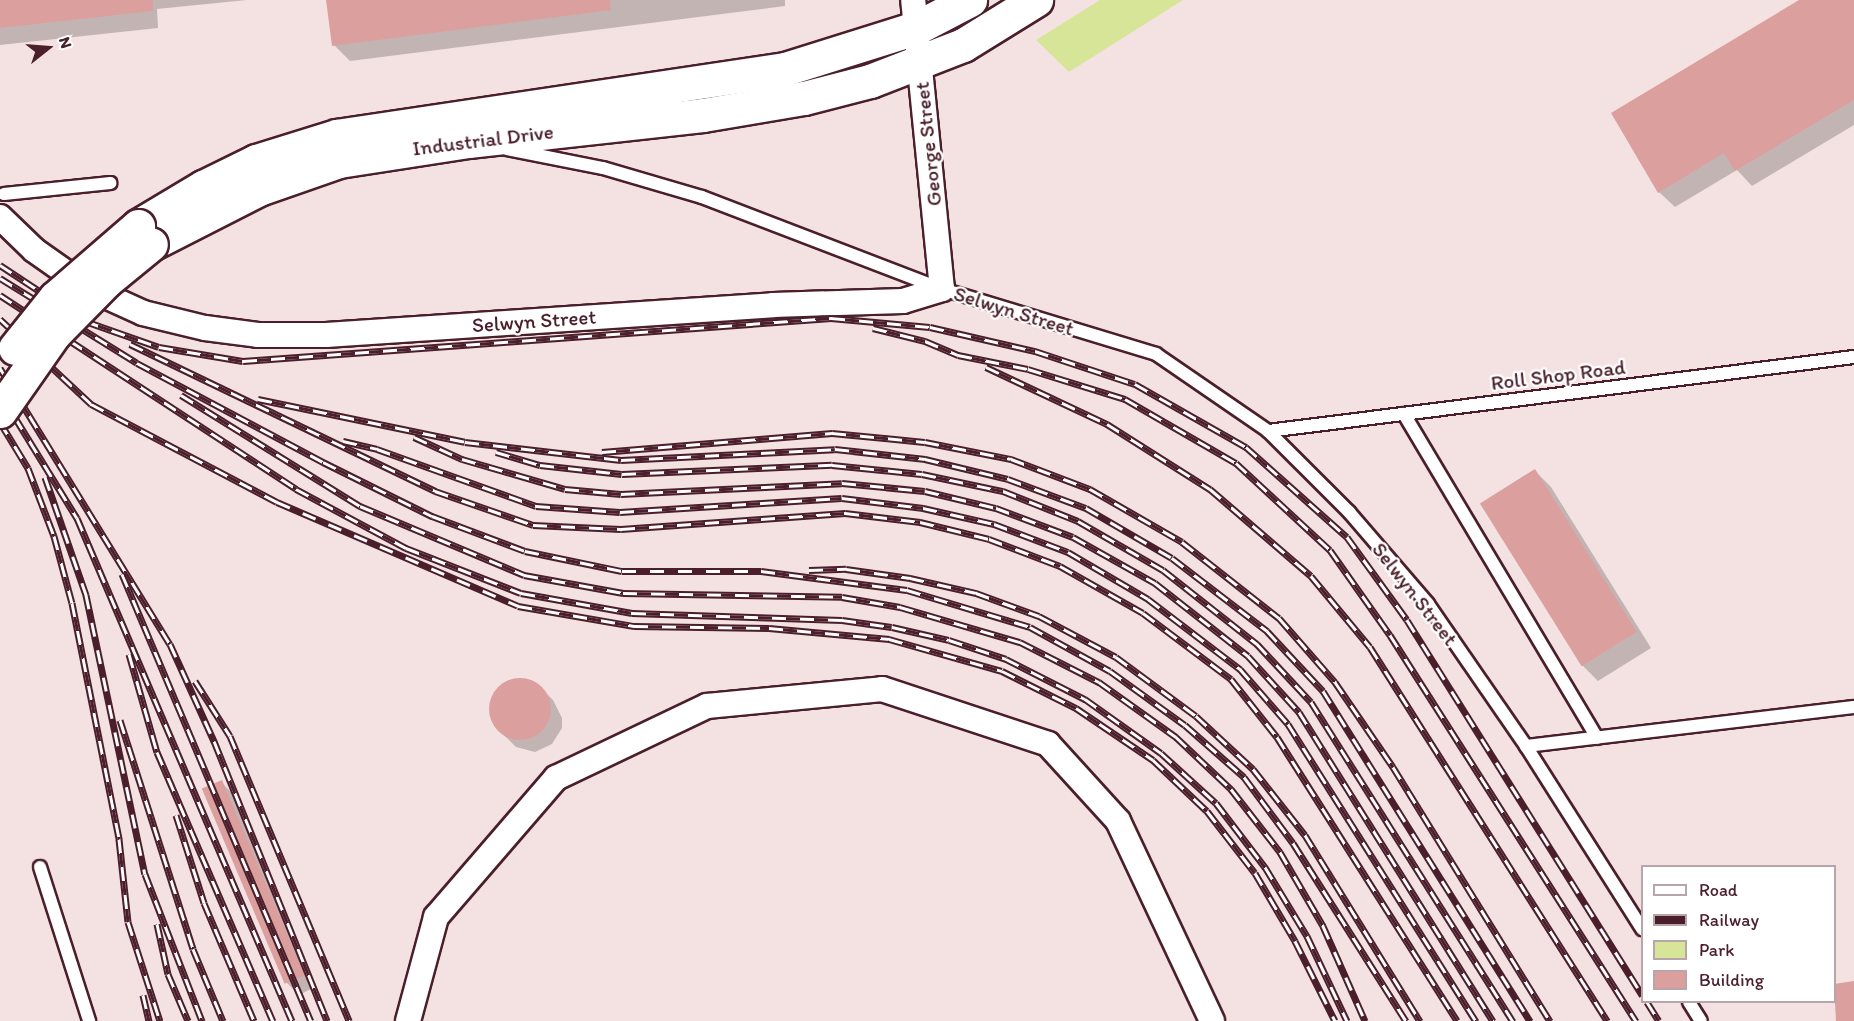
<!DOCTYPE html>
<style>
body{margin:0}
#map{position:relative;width:1854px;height:1021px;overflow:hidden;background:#f4e2e2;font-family:Itim,sans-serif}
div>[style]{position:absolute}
.green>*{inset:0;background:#d7e598}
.shadow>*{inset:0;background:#0003}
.building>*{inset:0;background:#dba09d;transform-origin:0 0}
.round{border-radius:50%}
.roads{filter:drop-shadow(2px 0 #4a1f2b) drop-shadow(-2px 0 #4a1f2b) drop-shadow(0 2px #4a1f2b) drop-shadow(0 -2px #4a1f2b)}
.lane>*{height:12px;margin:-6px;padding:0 6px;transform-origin:6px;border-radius:6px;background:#fff}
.street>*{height:24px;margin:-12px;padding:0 12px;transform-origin:12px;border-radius:12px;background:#fff}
.highway>*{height:33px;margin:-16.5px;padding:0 16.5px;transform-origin:16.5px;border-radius:16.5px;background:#fff}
.rail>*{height:7px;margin-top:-3.5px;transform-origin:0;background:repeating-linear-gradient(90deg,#fff 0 14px,#4a1f2b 0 28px);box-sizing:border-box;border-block:2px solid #4a1f2b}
.bridges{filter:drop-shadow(2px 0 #4a1f2b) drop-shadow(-2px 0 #4a1f2b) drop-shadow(0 2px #4a1f2b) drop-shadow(0 -2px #4a1f2b)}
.highway-bridge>*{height:33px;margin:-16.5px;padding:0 16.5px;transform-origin:16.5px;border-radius:16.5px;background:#fff}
span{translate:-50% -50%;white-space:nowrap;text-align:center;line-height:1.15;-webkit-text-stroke:4.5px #fff;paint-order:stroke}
.street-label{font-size:21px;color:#4a1f2b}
.legend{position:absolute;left:1641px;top:865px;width:195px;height:138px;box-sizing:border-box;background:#fff;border:2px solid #b7a5aa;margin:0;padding:8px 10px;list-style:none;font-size:18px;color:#4a1f2b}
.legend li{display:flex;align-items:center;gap:12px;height:30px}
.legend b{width:30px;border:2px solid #b7a5aa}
.north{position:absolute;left:18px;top:18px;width:60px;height:60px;-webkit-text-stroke:4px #fff;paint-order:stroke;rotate:73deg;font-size:16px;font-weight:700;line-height:24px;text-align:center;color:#4a1f2b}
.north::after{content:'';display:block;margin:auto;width:21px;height:27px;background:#4a1f2b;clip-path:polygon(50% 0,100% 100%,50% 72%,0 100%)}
</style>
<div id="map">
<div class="green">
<div style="clip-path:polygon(1100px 0,1183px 0,1069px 72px,1036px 40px)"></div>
</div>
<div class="shadow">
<div style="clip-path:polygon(0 0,247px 0,157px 9px,158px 28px,0 45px)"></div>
<div style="clip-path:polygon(328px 0,785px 0,785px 6px,350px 61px,334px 45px)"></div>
<div style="clip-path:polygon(1802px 0,1854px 0,1854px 125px,1752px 186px,1737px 170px,1675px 207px,1659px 192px)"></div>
<div style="clip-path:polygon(1535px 471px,1551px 487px,1651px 648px,1598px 681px,1582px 665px)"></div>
<div style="clip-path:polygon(522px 679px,540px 687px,553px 700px,562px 718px,562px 728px,552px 744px,535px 752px,516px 747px,509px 740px,496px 728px,490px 709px,491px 700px,502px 684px)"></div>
<div style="clip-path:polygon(221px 782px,233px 794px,315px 987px,299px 995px,287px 983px)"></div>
</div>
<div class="building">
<div style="clip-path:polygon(0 0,153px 0,153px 11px,0 28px)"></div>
<div style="clip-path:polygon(326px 0,610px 0,611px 10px,332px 46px)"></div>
<div style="clip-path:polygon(1799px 0,1854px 0,1854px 100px,1735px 171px,1724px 153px,1658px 193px,1611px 113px)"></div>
<div style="left:1535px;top:469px;width:192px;height:65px;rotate:58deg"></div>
<div class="round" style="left:489px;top:678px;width:62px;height:62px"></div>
<div style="left:222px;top:780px;width:212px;height:22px;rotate:67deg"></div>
<div style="clip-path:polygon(1854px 981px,1854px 1021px,1836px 1021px,1834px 984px)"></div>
</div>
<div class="roads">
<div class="lane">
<div style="left:507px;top:149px;width:98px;rotate:11.2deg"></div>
<div style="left:603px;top:168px;width:103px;rotate:16.3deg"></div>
<div style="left:702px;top:197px;width:257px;rotate:21deg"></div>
<div style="left:942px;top:289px;width:224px;rotate:16.9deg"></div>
<div style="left:1156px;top:354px;width:136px;rotate:34.5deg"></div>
<div style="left:1268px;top:431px;width:115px;rotate:45deg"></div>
<div style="left:1349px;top:512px;width:121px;rotate:49.3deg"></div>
<div style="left:1428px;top:604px;width:173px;rotate:55.4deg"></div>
<div style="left:1526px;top:746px;width:217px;rotate:57.6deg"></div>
<div style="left:4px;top:194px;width:107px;rotate:-5.9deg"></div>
<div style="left:1404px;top:414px;width:377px;rotate:59.2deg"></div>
<div style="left:1268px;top:431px;width:591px;rotate:-7.2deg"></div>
<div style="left:1526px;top:746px;width:330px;rotate:-6.8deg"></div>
<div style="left:40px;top:867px;width:162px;rotate:72.3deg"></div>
<div style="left:1689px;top:1002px;width:22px;rotate:58deg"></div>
</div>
<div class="street">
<div style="left:0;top:217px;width:47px;rotate:44.1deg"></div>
<div style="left:34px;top:250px;width:66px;rotate:35.1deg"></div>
<div style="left:88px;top:288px;width:60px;rotate:24.4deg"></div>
<div style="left:143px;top:313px;width:64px;rotate:13.6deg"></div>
<div style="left:205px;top:328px;width:53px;rotate:7.5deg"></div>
<div style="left:258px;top:335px;width:68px"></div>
<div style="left:326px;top:335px;width:448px;rotate:-3.8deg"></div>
<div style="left:773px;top:305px;width:130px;rotate:-1.8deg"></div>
<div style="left:903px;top:301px;width:41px;rotate:-17.1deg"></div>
<div style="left:942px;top:289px;width:290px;rotate:-95.7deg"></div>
<div style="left:408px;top:1021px;width:108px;rotate:-74.9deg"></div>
<div style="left:436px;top:917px;width:184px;rotate:-49.2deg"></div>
<div style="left:556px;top:778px;width:167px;rotate:-25.5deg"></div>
<div style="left:707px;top:706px;width:176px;rotate:-5.5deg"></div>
<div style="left:882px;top:689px;width:175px;rotate:18.3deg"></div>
<div style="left:1048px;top:744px;width:104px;rotate:47.7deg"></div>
<div style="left:1118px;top:821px;width:221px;rotate:64.8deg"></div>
</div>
<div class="highway">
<div style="left:138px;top:226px;width:76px;rotate:-31deg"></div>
<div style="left:203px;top:187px;width:59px;rotate:-26.1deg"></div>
<div style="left:256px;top:161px;width:85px;rotate:-17.2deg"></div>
<div style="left:337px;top:136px;width:453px;rotate:-8.5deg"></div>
<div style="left:785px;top:69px;width:137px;rotate:-17.4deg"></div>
<div style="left:916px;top:28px;width:61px;rotate:-27.4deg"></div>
<div style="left:151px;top:244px;width:121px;rotate:-27deg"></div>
<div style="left:259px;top:189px;width:85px;rotate:-19.3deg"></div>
<div style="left:339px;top:161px;width:131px;rotate:-8.8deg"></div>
<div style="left:468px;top:141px;width:236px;rotate:-6.3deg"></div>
<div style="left:703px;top:115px;width:102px;rotate:-9.6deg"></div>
<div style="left:804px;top:98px;width:68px;rotate:-14.4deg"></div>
<div style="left:870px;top:81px;width:100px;rotate:-21.2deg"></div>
<div style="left:963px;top:45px;width:86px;rotate:-31.7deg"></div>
</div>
</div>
<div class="rail">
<div style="left:0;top:265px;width:102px;rotate:33.4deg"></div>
<div style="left:85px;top:321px;width:78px;rotate:19.4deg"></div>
<div style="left:159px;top:347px;width:85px;rotate:9.5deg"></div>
<div style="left:243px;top:361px;width:590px;rotate:-4.18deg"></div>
<div style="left:831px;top:318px;width:99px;rotate:5.2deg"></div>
<div style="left:930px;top:327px;width:108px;rotate:12.9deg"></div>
<div style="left:1035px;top:351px;width:105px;rotate:18.3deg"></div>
<div style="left:1135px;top:384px;width:128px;rotate:29.6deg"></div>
<div style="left:1246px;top:447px;width:135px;rotate:41.7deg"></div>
<div style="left:1347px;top:537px;width:102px;rotate:54.1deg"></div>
<div style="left:1407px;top:620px;width:443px;rotate:57.9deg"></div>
<div style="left:0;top:278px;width:161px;rotate:31.8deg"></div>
<div style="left:137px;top:363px;width:211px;rotate:28deg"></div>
<div style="left:323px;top:462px;width:122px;rotate:26.4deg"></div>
<div style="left:432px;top:516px;width:99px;rotate:20.6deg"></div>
<div style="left:525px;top:551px;width:99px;rotate:11.7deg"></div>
<div style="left:622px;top:571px;width:139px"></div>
<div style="left:761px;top:571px;width:147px;rotate:7.4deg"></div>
<div style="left:907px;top:590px;width:128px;rotate:16.7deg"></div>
<div style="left:1030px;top:627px;width:91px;rotate:28.8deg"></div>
<div style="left:1110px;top:671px;width:92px;rotate:35.8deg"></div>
<div style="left:1185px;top:725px;width:79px;rotate:41.4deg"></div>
<div style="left:1244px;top:777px;width:82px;rotate:53.4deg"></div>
<div style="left:1293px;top:843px;width:211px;rotate:57.6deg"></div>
<div style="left:0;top:295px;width:354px;rotate:33.2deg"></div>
<div style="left:296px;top:489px;width:125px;rotate:28.2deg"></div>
<div style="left:406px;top:548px;width:123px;rotate:21.4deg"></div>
<div style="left:521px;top:593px;width:113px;rotate:10.2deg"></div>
<div style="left:632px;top:613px;width:210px;rotate:1.9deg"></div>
<div style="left:842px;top:620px;width:50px;rotate:8deg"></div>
<div style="left:892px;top:627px;width:58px;rotate:12.8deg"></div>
<div style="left:949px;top:640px;width:60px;rotate:18.4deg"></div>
<div style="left:1006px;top:659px;width:89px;rotate:26.9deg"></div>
<div style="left:1085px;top:699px;width:93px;rotate:35.4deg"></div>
<div style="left:1161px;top:753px;width:74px;rotate:42.3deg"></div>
<div style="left:1216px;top:803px;width:81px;rotate:52.6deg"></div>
<div style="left:1265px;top:867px;width:81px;rotate:58.7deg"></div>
<div style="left:1307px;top:936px;width:94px;rotate:64.8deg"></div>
<div style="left:0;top:319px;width:125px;rotate:43deg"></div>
<div style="left:91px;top:404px;width:210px;rotate:27.8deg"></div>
<div style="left:277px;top:502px;width:262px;rotate:23.3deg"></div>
<div style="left:518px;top:606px;width:118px;rotate:9.8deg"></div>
<div style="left:634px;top:626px;width:135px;rotate:0.8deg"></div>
<div style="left:769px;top:628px;width:121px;rotate:5.2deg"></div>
<div style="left:889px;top:639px;width:117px;rotate:15.8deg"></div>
<div style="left:1002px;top:671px;width:83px;rotate:26.6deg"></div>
<div style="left:1076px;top:708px;width:93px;rotate:34deg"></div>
<div style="left:1153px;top:760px;width:74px;rotate:43.4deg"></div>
<div style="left:1207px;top:811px;width:78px;rotate:52.3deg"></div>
<div style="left:1255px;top:873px;width:79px;rotate:59.5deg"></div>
<div style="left:1295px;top:941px;width:89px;rotate:63.4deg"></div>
<div style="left:873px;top:328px;width:54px;rotate:14deg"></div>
<div style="left:925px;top:341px;width:36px;rotate:23deg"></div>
<div style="left:958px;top:355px;width:71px;rotate:11.3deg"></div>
<div style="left:1028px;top:369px;width:102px;rotate:17.2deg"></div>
<div style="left:1125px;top:399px;width:128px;rotate:30deg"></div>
<div style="left:1236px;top:463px;width:128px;rotate:42.8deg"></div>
<div style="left:1330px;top:550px;width:104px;rotate:54.8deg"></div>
<div style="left:1390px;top:635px;width:458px;rotate:57.5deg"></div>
<div style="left:130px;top:344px;width:339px;rotate:25.7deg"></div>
<div style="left:435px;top:491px;width:104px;rotate:19.1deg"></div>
<div style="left:533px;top:525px;width:88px;rotate:2.6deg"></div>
<div style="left:621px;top:529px;width:225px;rotate:-4.1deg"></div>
<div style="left:845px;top:513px;width:76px;rotate:6.8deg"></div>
<div style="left:920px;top:522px;width:71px;rotate:13.8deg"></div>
<div style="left:989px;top:539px;width:76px;rotate:20.8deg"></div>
<div style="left:1060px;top:566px;width:95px;rotate:29.5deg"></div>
<div style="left:1143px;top:613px;width:110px;rotate:36.9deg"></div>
<div style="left:1231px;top:679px;width:74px;rotate:51.6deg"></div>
<div style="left:1277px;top:737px;width:336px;rotate:57.6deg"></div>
<div style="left:986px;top:367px;width:134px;rotate:25.2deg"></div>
<div style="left:1107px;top:424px;width:122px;rotate:32.3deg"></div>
<div style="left:1210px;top:489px;width:133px;rotate:40.7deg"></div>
<div style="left:1311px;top:576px;width:92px;rotate:50.3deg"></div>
<div style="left:1370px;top:647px;width:443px;rotate:57.6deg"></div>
<div style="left:0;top:368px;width:324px;rotate:58.4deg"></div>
<div style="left:170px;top:644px;width:107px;rotate:65.6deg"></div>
<div style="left:214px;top:741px;width:302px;rotate:68deg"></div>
<div style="left:0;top:393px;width:147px;rotate:58.4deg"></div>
<div style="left:77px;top:518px;width:547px;rotate:66.86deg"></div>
<div style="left:181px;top:395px;width:211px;rotate:31.8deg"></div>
<div style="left:360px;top:506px;width:178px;rotate:22.8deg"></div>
<div style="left:524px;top:575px;width:101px;rotate:10.3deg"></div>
<div style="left:623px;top:593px;width:219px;rotate:1deg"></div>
<div style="left:842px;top:597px;width:59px;rotate:9.8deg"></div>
<div style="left:900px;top:607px;width:125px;rotate:16.3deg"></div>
<div style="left:1020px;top:642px;width:89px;rotate:26.9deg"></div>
<div style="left:1099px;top:682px;width:95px;rotate:35.5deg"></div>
<div style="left:1176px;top:737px;width:76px;rotate:43.4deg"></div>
<div style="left:1231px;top:789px;width:80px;rotate:52.1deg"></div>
<div style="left:1280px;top:852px;width:86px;rotate:59.8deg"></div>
<div style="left:1323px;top:926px;width:104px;rotate:66.1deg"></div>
<div style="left:258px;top:399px;width:211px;rotate:11.7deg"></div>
<div style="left:465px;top:442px;width:157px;rotate:6.6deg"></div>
<div style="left:621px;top:460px;width:214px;rotate:-2.9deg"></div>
<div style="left:835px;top:449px;width:91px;rotate:6.3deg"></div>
<div style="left:925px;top:459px;width:85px;rotate:13.5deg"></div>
<div style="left:1008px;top:479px;width:83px;rotate:20.4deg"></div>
<div style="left:1086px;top:508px;width:99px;rotate:30.2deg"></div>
<div style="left:1172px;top:558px;width:120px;rotate:37.5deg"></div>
<div style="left:1267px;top:631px;width:82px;rotate:47deg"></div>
<div style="left:1323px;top:691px;width:390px;rotate:57.9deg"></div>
<div style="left:0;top:422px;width:54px;rotate:58.7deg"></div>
<div style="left:28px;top:468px;width:73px;rotate:69.1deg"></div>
<div style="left:54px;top:536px;width:69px;rotate:75deg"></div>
<div style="left:72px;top:603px;width:241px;rotate:78.7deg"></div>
<div style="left:119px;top:839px;width:83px;rotate:83.8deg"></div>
<div style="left:128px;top:922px;width:104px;rotate:72.1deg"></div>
<div style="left:414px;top:437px;width:53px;rotate:24.6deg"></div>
<div style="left:462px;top:459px;width:107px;rotate:16.2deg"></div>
<div style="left:565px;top:489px;width:56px;rotate:5.1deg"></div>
<div style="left:621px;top:494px;width:221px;rotate:-2.8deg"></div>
<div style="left:842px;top:483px;width:83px;rotate:5.5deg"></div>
<div style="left:925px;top:491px;width:73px;rotate:13.5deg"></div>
<div style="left:996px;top:508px;width:82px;rotate:20.6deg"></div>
<div style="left:1073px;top:537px;width:94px;rotate:29.3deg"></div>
<div style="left:1155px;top:583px;width:118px;rotate:38.1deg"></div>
<div style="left:1248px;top:656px;width:76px;rotate:47.7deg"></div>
<div style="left:1299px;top:712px;width:365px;rotate:57.9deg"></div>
<div style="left:343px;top:441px;width:35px;rotate:13deg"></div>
<div style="left:377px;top:449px;width:169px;rotate:19.7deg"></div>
<div style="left:536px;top:506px;width:84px;rotate:4.1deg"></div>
<div style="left:620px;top:512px;width:222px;rotate:-3.6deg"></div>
<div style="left:842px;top:498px;width:82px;rotate:7deg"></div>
<div style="left:923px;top:508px;width:73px;rotate:12.7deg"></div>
<div style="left:994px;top:524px;width:79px;rotate:20.7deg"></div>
<div style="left:1068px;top:552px;width:93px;rotate:30.4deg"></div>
<div style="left:1148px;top:599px;width:116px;rotate:37.3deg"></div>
<div style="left:1240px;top:669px;width:73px;rotate:48.9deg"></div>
<div style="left:1288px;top:724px;width:352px;rotate:57.7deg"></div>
<div style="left:496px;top:452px;width:46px;rotate:16.5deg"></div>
<div style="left:540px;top:465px;width:82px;rotate:6.3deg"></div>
<div style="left:622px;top:474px;width:210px;rotate:-2.5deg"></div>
<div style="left:832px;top:465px;width:90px;rotate:5.7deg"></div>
<div style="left:922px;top:474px;width:83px;rotate:11.9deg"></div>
<div style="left:1003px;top:491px;width:81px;rotate:21.8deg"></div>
<div style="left:1078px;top:521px;width:98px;rotate:30deg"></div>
<div style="left:1163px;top:570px;width:120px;rotate:38.2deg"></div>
<div style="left:1257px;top:644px;width:79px;rotate:47deg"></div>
<div style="left:1311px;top:702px;width:378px;rotate:57.7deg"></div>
<div style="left:602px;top:452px;width:231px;rotate:-4.7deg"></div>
<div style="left:832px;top:433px;width:93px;rotate:5.5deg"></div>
<div style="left:925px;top:442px;width:88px;rotate:11.2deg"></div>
<div style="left:1011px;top:459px;width:85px;rotate:20.8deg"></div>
<div style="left:1090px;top:489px;width:106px;rotate:29.9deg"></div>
<div style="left:1182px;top:542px;width:123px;rotate:38.1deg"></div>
<div style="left:1279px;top:618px;width:85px;rotate:48.8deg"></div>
<div style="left:1335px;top:682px;width:103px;rotate:55.7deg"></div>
<div style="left:1393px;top:767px;width:299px;rotate:58.3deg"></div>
<div style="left:45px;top:477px;width:125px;rotate:70.8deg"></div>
<div style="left:86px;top:595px;width:285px;rotate:78.1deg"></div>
<div style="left:145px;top:874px;width:158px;rotate:68.8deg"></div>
<div style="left:809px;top:570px;width:37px;rotate:-2deg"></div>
<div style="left:846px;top:569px;width:65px;rotate:8deg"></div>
<div style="left:910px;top:578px;width:68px;rotate:12.8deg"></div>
<div style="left:976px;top:593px;width:67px;rotate:20.1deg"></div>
<div style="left:1039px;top:616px;width:87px;rotate:28deg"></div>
<div style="left:1116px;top:657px;width:99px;rotate:36.4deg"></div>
<div style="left:1196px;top:716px;width:78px;rotate:42.9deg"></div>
<div style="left:1253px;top:769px;width:84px;rotate:51.8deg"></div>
<div style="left:1305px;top:835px;width:219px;rotate:58.3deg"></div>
<div style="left:122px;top:574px;width:485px;rotate:67.1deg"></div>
<div style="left:129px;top:654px;width:102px;rotate:74.1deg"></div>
<div style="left:157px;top:752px;width:293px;rotate:66.7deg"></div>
<div style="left:195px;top:681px;width:65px;rotate:57.5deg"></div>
<div style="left:230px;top:736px;width:309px;rotate:67.3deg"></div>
<div style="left:120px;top:720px;width:240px;rotate:72.3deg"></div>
<div style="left:193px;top:949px;width:78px;rotate:67.4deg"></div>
<div style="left:176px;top:815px;width:92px;rotate:72.3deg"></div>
<div style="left:204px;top:903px;width:128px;rotate:67deg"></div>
<div style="left:157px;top:924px;width:51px;rotate:77.6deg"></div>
<div style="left:168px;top:974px;width:51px;rotate:66.9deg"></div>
<div style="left:143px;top:995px;width:27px;rotate:77deg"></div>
<div style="left:1647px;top:1002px;width:22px;rotate:58deg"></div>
</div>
<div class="bridges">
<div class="highway-bridge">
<div style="left:15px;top:348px;width:64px;rotate:-51.3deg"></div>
<div style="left:55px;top:298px;width:110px;rotate:-40.9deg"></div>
<div style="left:0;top:411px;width:94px;rotate:-55deg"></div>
<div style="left:54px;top:334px;width:74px;rotate:-45.5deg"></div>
<div style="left:106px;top:281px;width:58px;rotate:-39.4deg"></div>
</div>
</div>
<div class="street-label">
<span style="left:483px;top:140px;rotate:-7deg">Industrial Drive</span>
<span style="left:928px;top:144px;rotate:-96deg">George Street</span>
<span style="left:1014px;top:311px;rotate:17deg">Selwyn Street</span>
<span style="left:534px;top:321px;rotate:-4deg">Selwyn Street</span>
<span style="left:1558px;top:375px;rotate:-7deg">Roll Shop Road</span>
<span style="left:1415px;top:594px;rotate:52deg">Selwyn Street</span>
</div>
<ul class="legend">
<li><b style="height:8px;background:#fff"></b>Road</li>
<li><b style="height:8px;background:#4a1f2b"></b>Railway</li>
<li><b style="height:16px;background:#d7e598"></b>Park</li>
<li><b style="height:16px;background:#dba09d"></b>Building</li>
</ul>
<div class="north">N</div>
</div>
